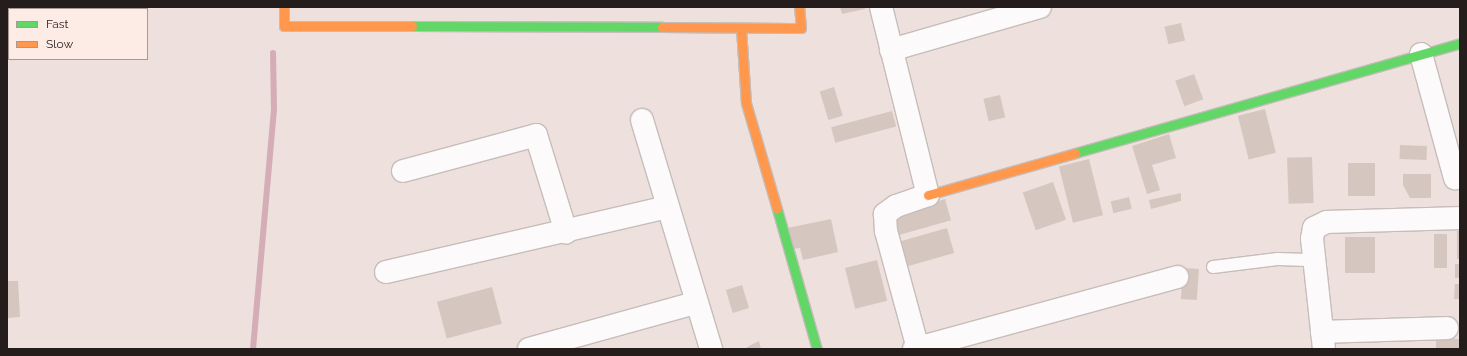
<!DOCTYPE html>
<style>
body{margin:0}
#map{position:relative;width:1467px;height:356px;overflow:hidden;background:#ede0dd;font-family:Raleway,sans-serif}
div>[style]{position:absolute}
.stream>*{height:6px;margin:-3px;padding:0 3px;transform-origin:3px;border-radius:3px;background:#d5adb6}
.building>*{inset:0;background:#d5c7c0;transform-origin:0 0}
.roads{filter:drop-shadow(1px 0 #c6bdba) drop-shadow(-1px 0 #c6bdba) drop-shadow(0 1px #c6bdba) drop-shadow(0 -1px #c6bdba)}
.lane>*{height:12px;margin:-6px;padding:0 6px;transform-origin:6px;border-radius:6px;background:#fcfafa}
.street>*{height:22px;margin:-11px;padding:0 11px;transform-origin:11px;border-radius:11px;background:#fcfafa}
.fast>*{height:9px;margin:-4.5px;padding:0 4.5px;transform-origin:4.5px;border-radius:4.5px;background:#63d668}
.slow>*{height:9px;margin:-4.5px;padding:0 4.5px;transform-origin:4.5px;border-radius:4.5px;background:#ff974d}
span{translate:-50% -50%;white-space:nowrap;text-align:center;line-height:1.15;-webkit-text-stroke:3px #fdece6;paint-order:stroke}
.frame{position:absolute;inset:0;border:8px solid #251d1b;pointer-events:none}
.legend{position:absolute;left:8px;top:8px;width:140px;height:52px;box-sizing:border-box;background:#fdece6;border:1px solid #a79995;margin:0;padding:5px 7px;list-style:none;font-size:12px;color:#251d1b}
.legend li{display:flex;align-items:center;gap:8px;height:20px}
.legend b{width:20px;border:1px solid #a79995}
</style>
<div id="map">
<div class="stream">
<div style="left:253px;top:349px;width:241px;rotate:-85deg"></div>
<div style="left:274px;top:109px;width:56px;rotate:-91deg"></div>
</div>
<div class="building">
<div style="clip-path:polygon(840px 7px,865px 7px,865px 9px,842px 14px)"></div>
<div style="left:1181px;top:23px;width:18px;height:17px;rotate:77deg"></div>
<div style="left:1194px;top:74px;width:27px;height:20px;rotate:70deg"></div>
<div style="left:834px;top:87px;width:30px;height:15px;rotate:73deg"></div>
<div style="left:1000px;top:95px;width:23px;height:17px;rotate:77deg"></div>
<div style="left:1265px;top:109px;width:45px;height:28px;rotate:76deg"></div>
<div style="left:892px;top:111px;width:16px;height:63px;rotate:75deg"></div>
<div style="clip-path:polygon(1169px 134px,1176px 158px,1152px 165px,1160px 190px,1147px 194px,1132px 146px)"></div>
<div style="left:1400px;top:145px;width:27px;height:14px;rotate:2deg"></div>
<div style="left:1312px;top:157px;width:46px;height:25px;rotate:88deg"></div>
<div style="left:1089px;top:159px;width:58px;height:31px;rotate:76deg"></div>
<div style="left:1348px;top:163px;width:27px;height:33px"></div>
<div style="clip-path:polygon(1403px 174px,1431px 174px,1431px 198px,1410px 198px,1403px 185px)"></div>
<div style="left:1053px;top:182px;width:40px;height:32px;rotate:71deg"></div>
<div style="clip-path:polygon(1181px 193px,1181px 201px,1151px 209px,1149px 200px)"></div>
<div style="left:1129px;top:197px;width:12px;height:19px;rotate:76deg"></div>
<div style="left:945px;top:199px;width:22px;height:56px;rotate:74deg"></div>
<div style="clip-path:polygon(831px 219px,838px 252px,803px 260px,800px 248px,792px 249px,787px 228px)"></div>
<div style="left:947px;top:228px;width:26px;height:51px;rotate:74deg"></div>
<div style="left:1457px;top:231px;width:3px;height:28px"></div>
<div style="left:1434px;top:234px;width:13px;height:34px"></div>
<div style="left:1345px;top:237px;width:30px;height:36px"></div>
<div style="left:877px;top:260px;width:42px;height:33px;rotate:76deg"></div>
<div style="left:1455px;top:264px;width:5px;height:14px"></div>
<div style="left:1183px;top:268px;width:16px;height:31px;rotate:4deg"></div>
<div style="clip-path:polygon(7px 281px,18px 281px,20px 317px,7px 318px)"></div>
<div style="clip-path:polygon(1455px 284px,1460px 284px,1460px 299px,1454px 299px)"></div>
<div style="left:742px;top:285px;width:24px;height:17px;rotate:73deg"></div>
<div style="left:492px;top:287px;width:38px;height:57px;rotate:75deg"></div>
<div style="left:1436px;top:339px;width:23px;height:10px"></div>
<div style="clip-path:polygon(759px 341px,761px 349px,747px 349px,747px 347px)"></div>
</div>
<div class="roads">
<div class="lane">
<div style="left:1213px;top:267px;width:65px;rotate:-7deg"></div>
<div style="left:1278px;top:259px;width:36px;rotate:2deg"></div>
</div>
<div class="street">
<div style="left:881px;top:7px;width:194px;rotate:76deg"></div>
<div style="left:928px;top:195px;width:34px;rotate:161deg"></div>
<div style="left:896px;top:206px;width:14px;rotate:144deg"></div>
<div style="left:885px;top:214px;width:17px;rotate:87deg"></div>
<div style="left:886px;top:231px;width:122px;rotate:74.8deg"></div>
<div style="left:891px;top:50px;width:155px;rotate:-16.1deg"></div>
<div style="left:1421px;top:54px;width:129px;rotate:74.7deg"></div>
<div style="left:642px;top:120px;width:239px;rotate:73.2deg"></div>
<div style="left:403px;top:171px;width:138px;rotate:-15.1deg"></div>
<div style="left:536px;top:135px;width:102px;rotate:72.8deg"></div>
<div style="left:386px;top:272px;width:288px;rotate:-13deg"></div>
<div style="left:1322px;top:332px;width:125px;rotate:-1.8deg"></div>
<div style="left:529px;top:349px;width:172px;rotate:-15.5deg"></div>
<div style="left:914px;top:349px;width:273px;rotate:-15.3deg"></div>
<div style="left:1324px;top:349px;width:111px;rotate:-96.2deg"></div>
<div style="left:1312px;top:239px;width:11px;rotate:-80deg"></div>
<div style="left:1314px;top:228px;width:14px;rotate:-25deg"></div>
<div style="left:1327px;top:222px;width:133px;rotate:-1.7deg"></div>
</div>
<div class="fast">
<div style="left:412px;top:26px;width:250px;rotate:0.2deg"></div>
<div style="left:1075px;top:153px;width:400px;rotate:-15.9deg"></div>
<div style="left:777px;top:209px;width:146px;rotate:74.1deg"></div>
</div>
<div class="slow">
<div style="left:284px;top:7px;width:19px;rotate:90deg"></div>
<div style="left:284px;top:26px;width:128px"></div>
<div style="left:662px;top:27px;width:139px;rotate:0.4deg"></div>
<div style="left:801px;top:28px;width:21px;rotate:-95deg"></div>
<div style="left:741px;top:28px;width:75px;rotate:86.2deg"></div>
<div style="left:746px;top:103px;width:110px;rotate:73.7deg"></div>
<div style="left:928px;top:195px;width:153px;rotate:-15.9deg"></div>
</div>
</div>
<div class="frame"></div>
<ul class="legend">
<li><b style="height:5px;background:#63d668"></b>Fast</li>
<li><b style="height:5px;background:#ff974d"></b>Slow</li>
</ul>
</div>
